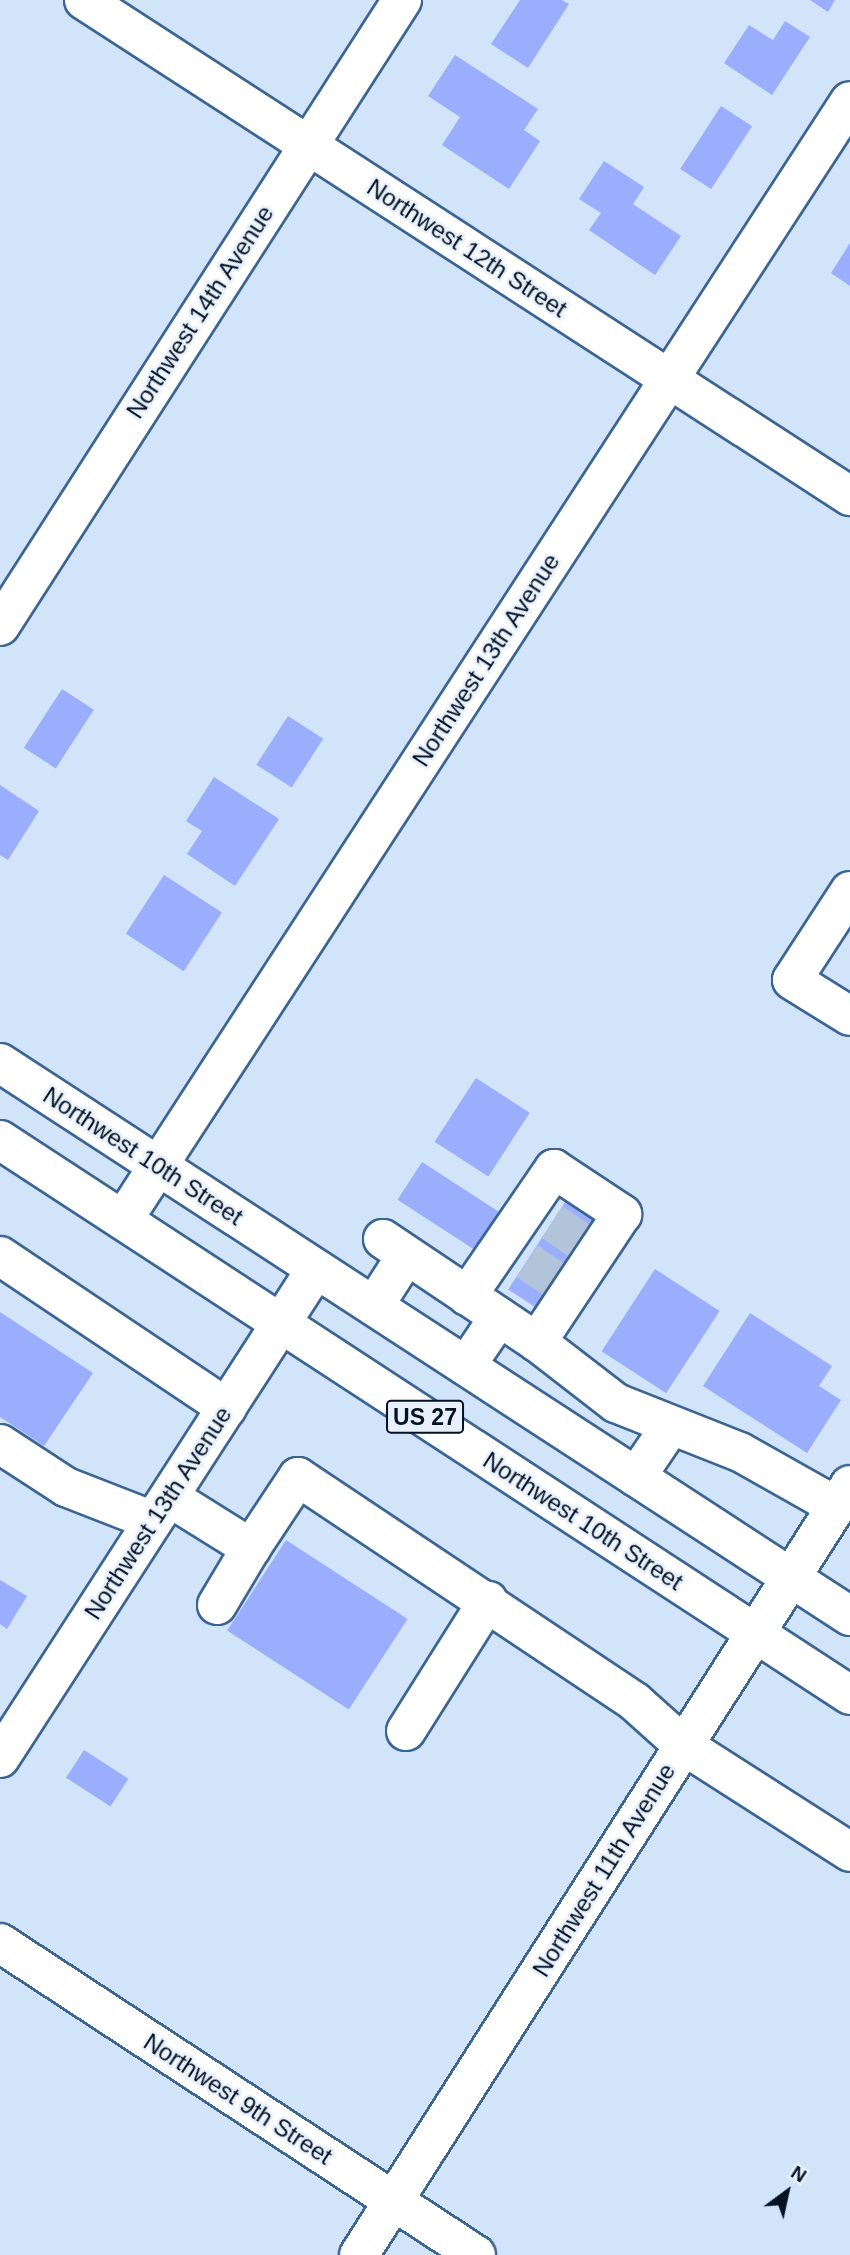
<!DOCTYPE html>
<style>
body{margin:0}
#map{position:relative;width:850px;height:2255px;overflow:hidden;background:#d1e4f9;font-family:Arial,sans-serif}
div>[style]{position:absolute}
.building>*{inset:0;background:#9aaefd;transform-origin:0 0}
.minor-tunnel>*{height:38px;margin-top:-19px;transform-origin:0;background:repeating-linear-gradient(90deg,#b2c4d9 0 38px,transparent 0 57px)}
.roads{filter:drop-shadow(2px 0 #3c6593) drop-shadow(-2px 0 #3c6593) drop-shadow(0 2px #3c6593) drop-shadow(0 -2px #3c6593)}
.minor>*{height:38px;margin:-19px;padding:0 19px;transform-origin:19px;border-radius:19px;background:#fff}
.highway>*{height:38px;margin:-19px;padding:0 19px;transform-origin:19px;border-radius:19px;background:#fff}
span{translate:-50% -50%;white-space:nowrap;text-align:center;line-height:1.15;-webkit-text-stroke:5px #e7f0fb;paint-order:stroke}
.shield-label span{padding:2px 5px;background:#e7f0fb;border:2px solid;border-radius:5px;-webkit-text-stroke-width:0}
.shield-label{font-size:23px;color:#031224;font-weight:700}
.street-label{font-size:24px;color:#031224}
.north{position:absolute;left:752px;top:2157px;width:70px;height:70px;-webkit-text-stroke:5px #e7f0fb;paint-order:stroke;rotate:33deg;font-size:19px;font-weight:700;line-height:28px;text-align:center;color:#031224}
.north::after{content:'';display:block;margin:auto;width:24px;height:32px;background:#031224;clip-path:polygon(50% 0,100% 100%,50% 72%,0 100%)}
</style>
<div id="map">
<div class="building">
<div style="clip-path:polygon(520px 0,562px 0,569px 4px,528px 68px,491px 44px)"></div>
<div style="clip-path:polygon(810px 0,835px 0,828px 12px)"></div>
<div style="clip-path:polygon(785px 21px,810px 37px,772px 95px,724px 63px,749px 25px,773px 40px)"></div>
<div style="clip-path:polygon(455px 55px,538px 109px,524px 130px,540px 141px,509px 189px,442px 145px,460px 117px,428px 96px)"></div>
<div style="left:721px;top:106px;width:37px;height:75px;rotate:33deg"></div>
<div style="clip-path:polygon(604px 161px,644px 187px,633px 204px,681px 236px,655px 275px,589px 230px,601px 213px,579px 199px)"></div>
<div style="clip-path:polygon(850px 243px,850px 286px,831px 273px)"></div>
<div style="left:62px;top:689px;width:38px;height:70px;rotate:33deg"></div>
<div style="left:288px;top:716px;width:42px;height:58px;rotate:33deg"></div>
<div style="clip-path:polygon(214px 777px,279px 819px,235px 886px,187px 854px,202px 831px,186px 821px)"></div>
<div style="clip-path:polygon(0 785px,39px 811px,8px 860px,0 855px)"></div>
<div style="left:164px;top:875px;width:69px;height:70px;rotate:33deg"></div>
<div style="left:476px;top:1078px;width:64px;height:76px;rotate:33deg"></div>
<div style="left:422px;top:1162px;width:98px;height:45px;rotate:33deg"></div>
<div style="left:567px;top:1199px;width:37px;height:108px;rotate:33deg"></div>
<div style="left:655px;top:1269px;width:77px;height:98px;rotate:33deg"></div>
<div style="clip-path:polygon(0 1312px,93px 1373px,44px 1446px,0 1417px)"></div>
<div style="clip-path:polygon(750px 1313px,832px 1366px,819px 1386px,841px 1400px,807px 1453px,703px 1386px)"></div>
<div style="left:286px;top:1540px;width:145px;height:108px;rotate:33deg"></div>
<div style="clip-path:polygon(0 1580px,27px 1596px,7px 1629px,0 1624px)"></div>
<div style="left:84px;top:1750px;width:53px;height:33px;rotate:33deg"></div>
</div>
<div class="minor-tunnel">
<div style="left:552px;top:1222px;width:36px;rotate:34deg"></div>
<div style="left:527px;top:1261px;width:36px;rotate:34deg"></div>
</div>
<div class="roads">
<div class="minor">
<div style="left:84px;top:0;width:913px;rotate:32.92deg"></div>
<div style="left:0;top:626px;width:744px;rotate:-57.29deg"></div>
<div style="left:850px;top:891px;width:106px;rotate:123.1deg"></div>
<div style="left:792px;top:980px;width:68px;rotate:31.8deg"></div>
<div style="left:123px;top:1220px;width:1334px;rotate:-56.99deg"></div>
<div style="left:383px;top:1239px;width:185px;rotate:33.8deg"></div>
<div style="left:537px;top:1342px;width:100px;rotate:37.7deg"></div>
<div style="left:616px;top:1403px;width:133px;rotate:21.6deg"></div>
<div style="left:740px;top:1452px;width:110px;rotate:29.4deg"></div>
<div style="left:0;top:1256px;width:273px;rotate:33.8deg"></div>
<div style="left:467px;top:1296px;width:154px;rotate:-55.6deg"></div>
<div style="left:554px;top:1169px;width:82px;rotate:33.5deg"></div>
<div style="left:622px;top:1214px;width:154px;rotate:123.6deg"></div>
<div style="left:374px;top:1306px;width:59px;rotate:-57.4deg"></div>
<div style="left:466px;top:1366px;width:59px;rotate:-56deg"></div>
<div style="left:0;top:1444px;width:79px;rotate:33.1deg"></div>
<div style="left:66px;top:1487px;width:93px;rotate:21.3deg"></div>
<div style="left:636px;top:1477px;width:60px;rotate:-55.8deg"></div>
<div style="left:169px;top:1497px;width:97px;rotate:31.9deg"></div>
<div style="left:251px;top:1548px;width:85px;rotate:-56.5deg"></div>
<div style="left:298px;top:1477px;width:405px;rotate:33.7deg"></div>
<div style="left:635px;top:1702px;width:64px;rotate:41.9deg"></div>
<div style="left:683px;top:1745px;width:198px;rotate:32.6deg"></div>
<div style="left:217px;top:1605px;width:66px;rotate:-59.2deg"></div>
<div style="left:406px;top:1731px;width:154px;rotate:-57.8deg"></div>
<div style="left:0;top:1758px;width:582px;rotate:-57.13deg"></div>
<div style="left:0;top:1943px;width:569px;rotate:33.24deg"></div>
<div style="left:359px;top:2255px;width:913px;rotate:-57.48deg"></div>
</div>
<div class="highway">
<div style="left:0;top:1063px;width:1014px;rotate:33.05deg"></div>
<div style="left:0;top:1140px;width:1015px;rotate:33.14deg"></div>
</div>
</div>
<div class="shield-label">
<span style="left:425px;top:1417px">US 27</span>
</div>
<div class="street-label">
<span style="left:467px;top:248px;rotate:33deg">Northwest 12th Street</span>
<span style="left:200px;top:312px;rotate:-57deg">Northwest 14th Avenue</span>
<span style="left:486px;top:660px;rotate:-57deg">Northwest 13th Avenue</span>
<span style="left:143px;top:1156px;rotate:33deg">Northwest 10th Street</span>
<span style="left:158px;top:1513px;rotate:-57deg">Northwest 13th Avenue</span>
<span style="left:583px;top:1521px;rotate:33deg">Northwest 10th Street</span>
<span style="left:604px;top:1870px;rotate:-58deg">Northwest 11th Avenue</span>
<span style="left:238px;top:2099px;rotate:33deg">Northwest 9th Street</span>
</div>
<div class="north">N</div>
</div>
